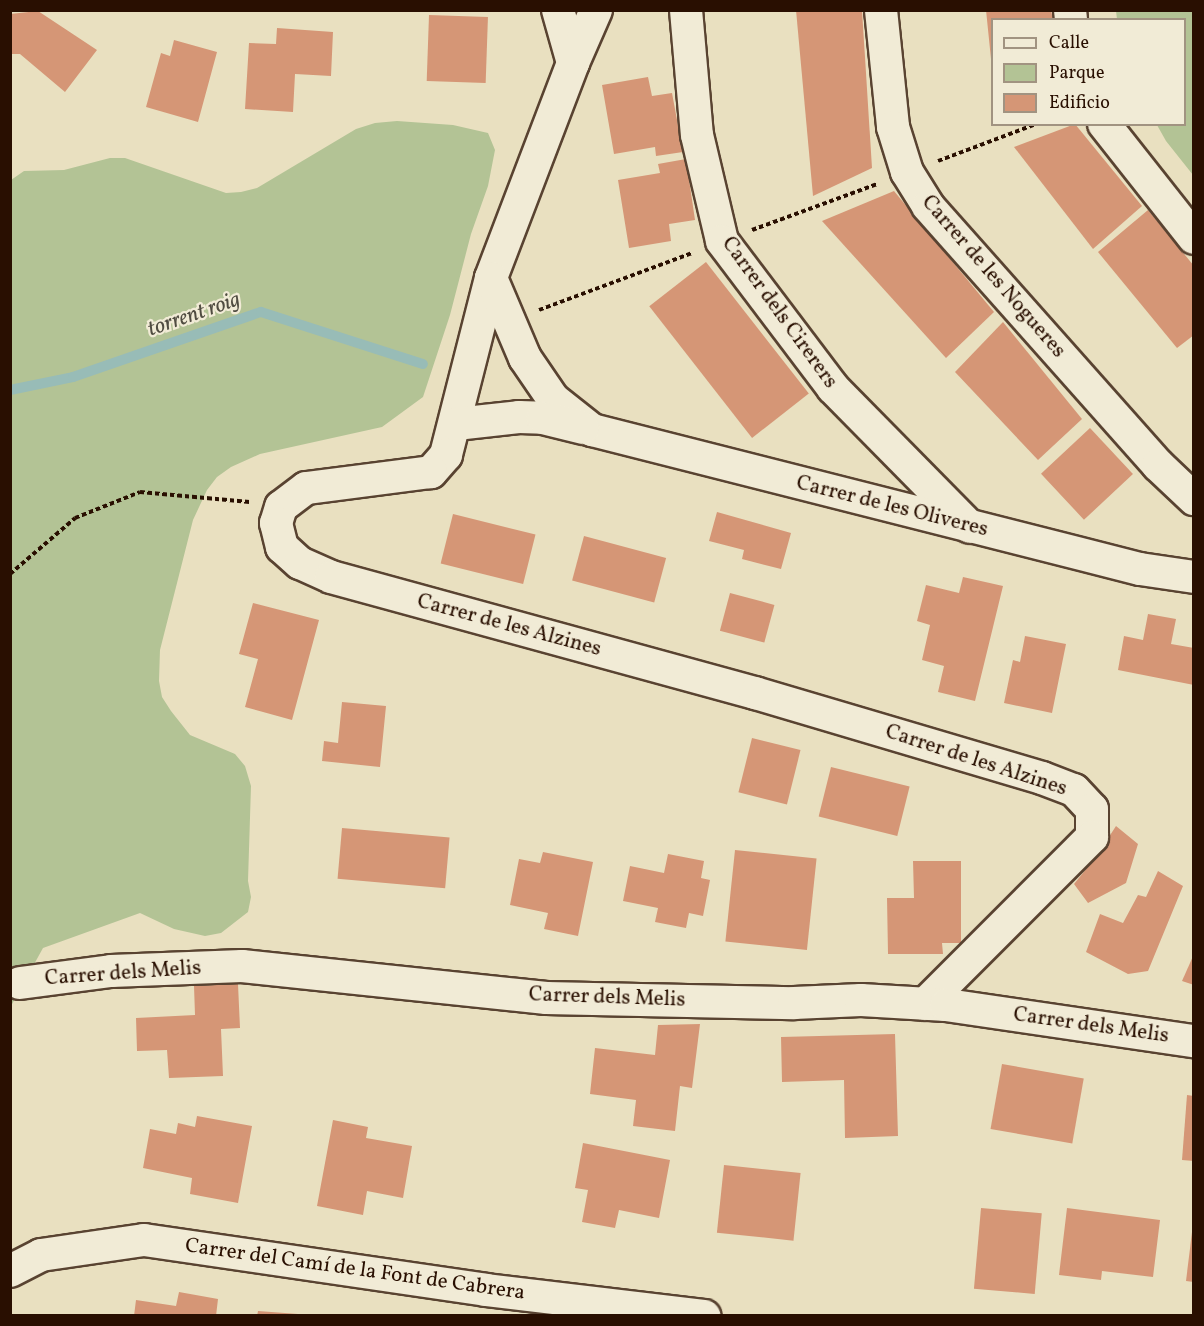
<!DOCTYPE html>
<meta charset="utf-8">
<style>
body{margin:0}
#map{position:relative;width:1204px;height:1326px;overflow:hidden;background:#e9e0c0;font-family:Vollkorn,serif}
div>[style]{position:absolute}
.green>*{inset:0;background:#b3c395}
.stream>*{height:10px;margin:-5px;padding:0 5px;transform-origin:5px;border-radius:5px;background:#98bcb7}
.building>*{inset:0;background:#d59676;transform-origin:0 0}
.path>*{height:4px;margin-top:-2px;transform-origin:0;background:repeating-linear-gradient(90deg,#290f01 0 4.5px,transparent 0 7.5px)}
.roads{filter:drop-shadow(2px 0 #594331) drop-shadow(-2px 0 #594331) drop-shadow(0 2px #594331) drop-shadow(0 -2px #594331)}
.minor>*{height:32px;margin:-16px;padding:0 16px;transform-origin:16px;border-radius:16px;background:#f1ebd6}
span{translate:-50% -50%;white-space:nowrap;text-align:center;line-height:1.15;-webkit-text-stroke:4.5px #f1ebd6;paint-order:stroke}
.street-label{font-size:21px;color:#290f01}
.water-label{font-size:22px;color:#504c41;font-style:italic}
.frame{position:absolute;inset:0;border:12px solid #290f01;pointer-events:none}
.legend{position:absolute;left:991px;top:18px;width:195px;height:108px;box-sizing:border-box;background:#f1ebd6;border:2px solid #a19381;margin:0;padding:8px 10px;list-style:none;font-size:18px;color:#290f01}
.legend li{display:flex;align-items:center;gap:12px;height:30px}
.legend b{width:30px;border:2px solid #a19381}
</style>
<div id="map">
<div class="green">
<div style="clip-path:polygon(1116px 11px,1193px 11px,1193px 175px,1166px 141px,1157px 125px,1184px 124px,1184px 20px,1117px 19px)"></div>
<div style="clip-path:polygon(397px 121px,453px 125px,488px 133px,495px 150px,488px 186px,471px 234px,450px 315px,423px 397px,382px 427px,260px 454px,231px 467px,217px 477px,207px 490px,193px 520px,160px 650px,159px 681px,162px 697px,171px 711px,190px 735px,235px 754px,245px 766px,251px 786px,248px 881px,251px 897px,248px 912px,221px 933px,205px 936px,174px 929px,140px 913px,43px 948px,11px 1006px,11px 180px,24px 171px,64px 170px,110px 158px,125px 158px,226px 193px,241px 192px,257px 188px,356px 129px,375px 123px)"></div>
</div>
<div class="stream">
<div style="left:10px;top:390px;width:64px;rotate:-11.7deg"></div>
<div style="left:73px;top:377px;width:199px;rotate:-19.1deg"></div>
<div style="left:261px;top:312px;width:170px;rotate:17.8deg"></div>
</div>
<div class="building">
<div style="clip-path:polygon(796px 10px,862px 10px,872px 168px,813px 196px)"></div>
<div style="clip-path:polygon(986px 10px,1051px 10px,1053px 20px,992px 20px,991px 59px)"></div>
<div style="clip-path:polygon(38px 11px,97px 50px,65px 92px,20px 54px,10px 54px,10px 14px)"></div>
<div style="left:429px;top:15px;width:59px;height:66px;rotate:2deg"></div>
<div style="clip-path:polygon(277px 28px,333px 32px,331px 76px,295px 74px,293px 112px,245px 109px,249px 43px,276px 44px)"></div>
<div style="clip-path:polygon(174px 40px,217px 52px,198px 122px,146px 107px,161px 53px,170px 56px)"></div>
<div style="clip-path:polygon(648px 77px,652px 96px,672px 93px,683px 152px,656px 156px,655px 147px,614px 154px,602px 85px)"></div>
<div style="clip-path:polygon(1075px 124px,1142px 206px,1093px 249px,1014px 147px)"></div>
<div style="clip-path:polygon(686px 159px,695px 220px,669px 224px,671px 241px,629px 248px,618px 180px,660px 173px,658px 164px)"></div>
<div style="clip-path:polygon(894px 191px,994px 312px,946px 358px,822px 221px)"></div>
<div style="clip-path:polygon(1148px 210px,1194px 266px,1194px 335px,1177px 348px,1098px 252px)"></div>
<div style="left:706px;top:262px;width:167px;height:72px;rotate:52deg"></div>
<div style="clip-path:polygon(1003px 322px,1082px 419px,1038px 460px,955px 372px)"></div>
<div style="left:1090px;top:428px;width:63px;height:67px;rotate:47deg"></div>
<div style="clip-path:polygon(717px 512px,791px 533px,781px 569px,742px 559px,744px 550px,709px 541px)"></div>
<div style="left:453px;top:514px;width:85px;height:51px;rotate:14deg"></div>
<div style="left:584px;top:536px;width:85px;height:46px;rotate:15deg"></div>
<div style="clip-path:polygon(963px 577px,1003px 586px,975px 701px,938px 692px,944px 666px,922px 660px,930px 625px,917px 621px,926px 585px,959px 593px)"></div>
<div style="left:730px;top:593px;width:46px;height:39px;rotate:15deg"></div>
<div style="clip-path:polygon(253px 603px,319px 620px,292px 720px,245px 707px,258px 659px,239px 654px)"></div>
<div style="clip-path:polygon(1148px 614px,1176px 619px,1171px 644px,1194px 648px,1194px 685px,1118px 670px,1124px 636px,1143px 640px)"></div>
<div style="clip-path:polygon(1025px 636px,1066px 644px,1052px 713px,1004px 703px,1013px 660px,1020px 662px)"></div>
<div style="clip-path:polygon(342px 702px,386px 706px,380px 767px,322px 761px,324px 741px,338px 743px)"></div>
<div style="left:752px;top:738px;width:50px;height:56px;rotate:14deg"></div>
<div style="left:831px;top:767px;width:81px;height:51px;rotate:14deg"></div>
<div style="clip-path:polygon(1116px 826px,1138px 844px,1126px 883px,1088px 903px,1074px 884px,1096px 857px)"></div>
<div style="left:342px;top:828px;width:108px;height:51px;rotate:5deg"></div>
<div style="left:735px;top:850px;width:82px;height:92px;rotate:6deg"></div>
<div style="clip-path:polygon(543px 852px,593px 862px,578px 936px,544px 929px,548px 913px,510px 905px,519px 859px,540px 863px)"></div>
<div style="clip-path:polygon(668px 854px,704px 861px,701px 878px,710px 880px,703px 916px,689px 913px,686px 928px,655px 922px,658px 908px,623px 901px,630px 866px,664px 873px)"></div>
<div style="clip-path:polygon(913px 861px,961px 861px,961px 943px,942px 943px,943px 954px,888px 954px,887px 898px,914px 898px)"></div>
<div style="clip-path:polygon(1158px 871px,1183px 886px,1148px 971px,1128px 974px,1086px 952px,1100px 914px,1123px 923px,1138px 895px,1146px 897px)"></div>
<div style="clip-path:polygon(1194px 954px,1194px 985px,1182px 981px)"></div>
<div style="clip-path:polygon(238px 984px,240px 1028px,221px 1029px,223px 1076px,169px 1078px,167px 1050px,137px 1051px,136px 1018px,195px 1015px,194px 986px)"></div>
<div style="clip-path:polygon(700px 1024px,692px 1088px,680px 1086px,675px 1131px,633px 1126px,636px 1100px,590px 1094px,595px 1048px,655px 1055px,658px 1025px)"></div>
<div style="clip-path:polygon(895px 1034px,898px 1136px,845px 1138px,844px 1080px,782px 1082px,781px 1037px)"></div>
<div style="left:1002px;top:1064px;width:83px;height:66px;rotate:10deg"></div>
<div style="clip-path:polygon(1187px 1095px,1194px 1096px,1194px 1161px,1182px 1160px)"></div>
<div style="clip-path:polygon(197px 1116px,252px 1126px,238px 1203px,190px 1194px,192px 1178px,143px 1168px,150px 1129px,176px 1134px,178px 1123px,195px 1127px)"></div>
<div style="clip-path:polygon(333px 1120px,368px 1127px,366px 1138px,412px 1146px,403px 1198px,367px 1191px,363px 1215px,317px 1206px)"></div>
<div style="clip-path:polygon(583px 1143px,670px 1160px,659px 1218px,619px 1210px,615px 1228px,582px 1222px,588px 1190px,575px 1188px)"></div>
<div style="left:724px;top:1165px;width:77px;height:68px;rotate:6deg"></div>
<div style="left:981px;top:1208px;width:61px;height:81px;rotate:5deg"></div>
<div style="clip-path:polygon(1067px 1208px,1160px 1220px,1153px 1277px,1102px 1271px,1101px 1280px,1059px 1275px)"></div>
<div style="clip-path:polygon(1192px 1232px,1194px 1233px,1194px 1282px,1186px 1281px)"></div>
<div style="clip-path:polygon(179px 1292px,218px 1299px,216px 1316px,134px 1316px,136px 1300px,176px 1306px)"></div>
<div style="clip-path:polygon(258px 1311px,298px 1314px,298px 1316px,257px 1316px)"></div>
</div>
<div class="path">
<div style="left:938px;top:161px;width:105px;rotate:-20.7deg"></div>
<div style="left:752px;top:230px;width:133px;rotate:-20.2deg"></div>
<div style="left:539px;top:310px;width:163px;rotate:-20.4deg"></div>
<div style="left:10px;top:574px;width:86px;rotate:-40.7deg"></div>
<div style="left:75px;top:518px;width:70px;rotate:-21.8deg"></div>
<div style="left:140px;top:492px;width:110px;rotate:5.2deg"></div>
</div>
<div class="roads">
<div class="minor">
<div style="left:558px;top:10px;width:55px;rotate:74.2deg"></div>
<div style="left:596px;top:10px;width:58px;rotate:113.5deg"></div>
<div style="left:573px;top:63px;width:230px;rotate:110.9deg"></div>
<div style="left:491px;top:278px;width:183px;rotate:104.3deg"></div>
<div style="left:446px;top:455px;width:23px;rotate:131deg"></div>
<div style="left:431px;top:472px;width:126px;rotate:172.7deg"></div>
<div style="left:306px;top:488px;width:31px;rotate:143deg"></div>
<div style="left:281px;top:507px;width:17px;rotate:107deg"></div>
<div style="left:276px;top:523px;width:25px;rotate:76deg"></div>
<div style="left:282px;top:547px;width:24px;rotate:42deg"></div>
<div style="left:300px;top:563px;width:34px;rotate:24deg"></div>
<div style="left:331px;top:577px;width:440px;rotate:15.3deg"></div>
<div style="left:755px;top:693px;width:299px;rotate:16.5deg"></div>
<div style="left:1042px;top:778px;width:34px;rotate:21deg"></div>
<div style="left:1074px;top:790px;width:26px;rotate:47deg"></div>
<div style="left:1092px;top:809px;width:28px;rotate:90deg"></div>
<div style="left:1092px;top:837px;width:236px;rotate:135deg"></div>
<div style="left:686px;top:10px;width:125px;rotate:85deg"></div>
<div style="left:697px;top:135px;width:109px;rotate:76.7deg"></div>
<div style="left:722px;top:241px;width:184px;rotate:52.9deg"></div>
<div style="left:833px;top:388px;width:195px;rotate:45.4deg"></div>
<div style="left:881px;top:10px;width:118px;rotate:84.1deg"></div>
<div style="left:893px;top:127px;width:47px;rotate:72.7deg"></div>
<div style="left:907px;top:172px;width:40px;rotate:58deg"></div>
<div style="left:928px;top:206px;width:346px;rotate:48.4deg"></div>
<div style="left:1158px;top:465px;width:50px;rotate:43.4deg"></div>
<div style="left:1070px;top:10px;width:10px;rotate:84deg"></div>
<div style="left:1104px;top:124px;width:145px;rotate:51.7deg"></div>
<div style="left:491px;top:278px;width:87px;rotate:67deg"></div>
<div style="left:525px;top:358px;width:50px;rotate:55.7deg"></div>
<div style="left:553px;top:399px;width:50px;rotate:38.5deg"></div>
<div style="left:592px;top:430px;width:565px;rotate:14.23deg"></div>
<div style="left:1140px;top:569px;width:55px;rotate:8.4deg"></div>
<div style="left:456px;top:424px;width:63px;rotate:-6.3deg"></div>
<div style="left:519px;top:417px;width:24px;rotate:2deg"></div>
<div style="left:543px;top:418px;width:41px;rotate:14deg"></div>
<div style="left:20px;top:983px;width:92px;rotate:-7.5deg"></div>
<div style="left:111px;top:971px;width:131px;rotate:-2.2deg"></div>
<div style="left:242px;top:966px;width:306px;rotate:6deg"></div>
<div style="left:546px;top:998px;width:248px;rotate:1.2deg"></div>
<div style="left:794px;top:1003px;width:67px;rotate:-2.6deg"></div>
<div style="left:861px;top:1000px;width:85px;rotate:3.4deg"></div>
<div style="left:946px;top:1005px;width:251px;rotate:8.3deg"></div>
<div style="left:10px;top:1271px;width:35px;rotate:-27deg"></div>
<div style="left:41px;top:1255px;width:104px;rotate:-8.3deg"></div>
<div style="left:144px;top:1240px;width:346px;rotate:8.3deg"></div>
<div style="left:486px;top:1290px;width:220px;rotate:6.8deg"></div>
</div>
</div>
<div class="street-label">
<span style="left:993px;top:277px;rotate:49deg">Carrer de les Nogueres</span>
<span style="left:779px;top:313px;rotate:54deg">Carrer dels Cirerers</span>
<span style="left:892px;top:507px;rotate:14deg">Carrer de les Oliveres</span>
<span style="left:509px;top:626px;rotate:15deg">Carrer de les Alzines</span>
<span style="left:976px;top:761px;rotate:18deg">Carrer de les Alzines</span>
<span style="left:123px;top:974px;rotate:-4deg">Carrer dels Melis</span>
<span style="left:607px;top:998px;rotate:2deg">Carrer dels Melis</span>
<span style="left:1091px;top:1026px;rotate:8deg">Carrer dels Melis</span>
<span style="left:355px;top:1270px;rotate:8deg">Carrer del Camí de la Font de Cabrera</span>
</div>
<div class="water-label">
<span style="left:194px;top:315px;rotate:-19deg">torrent roig</span>
</div>
<div class="frame"></div>
<ul class="legend">
<li><b style="height:8px;background:#f1ebd6"></b>Calle</li>
<li><b style="height:16px;background:#b3c395"></b>Parque</li>
<li><b style="height:16px;background:#d59676"></b>Edificio</li>
</ul>
</div>
